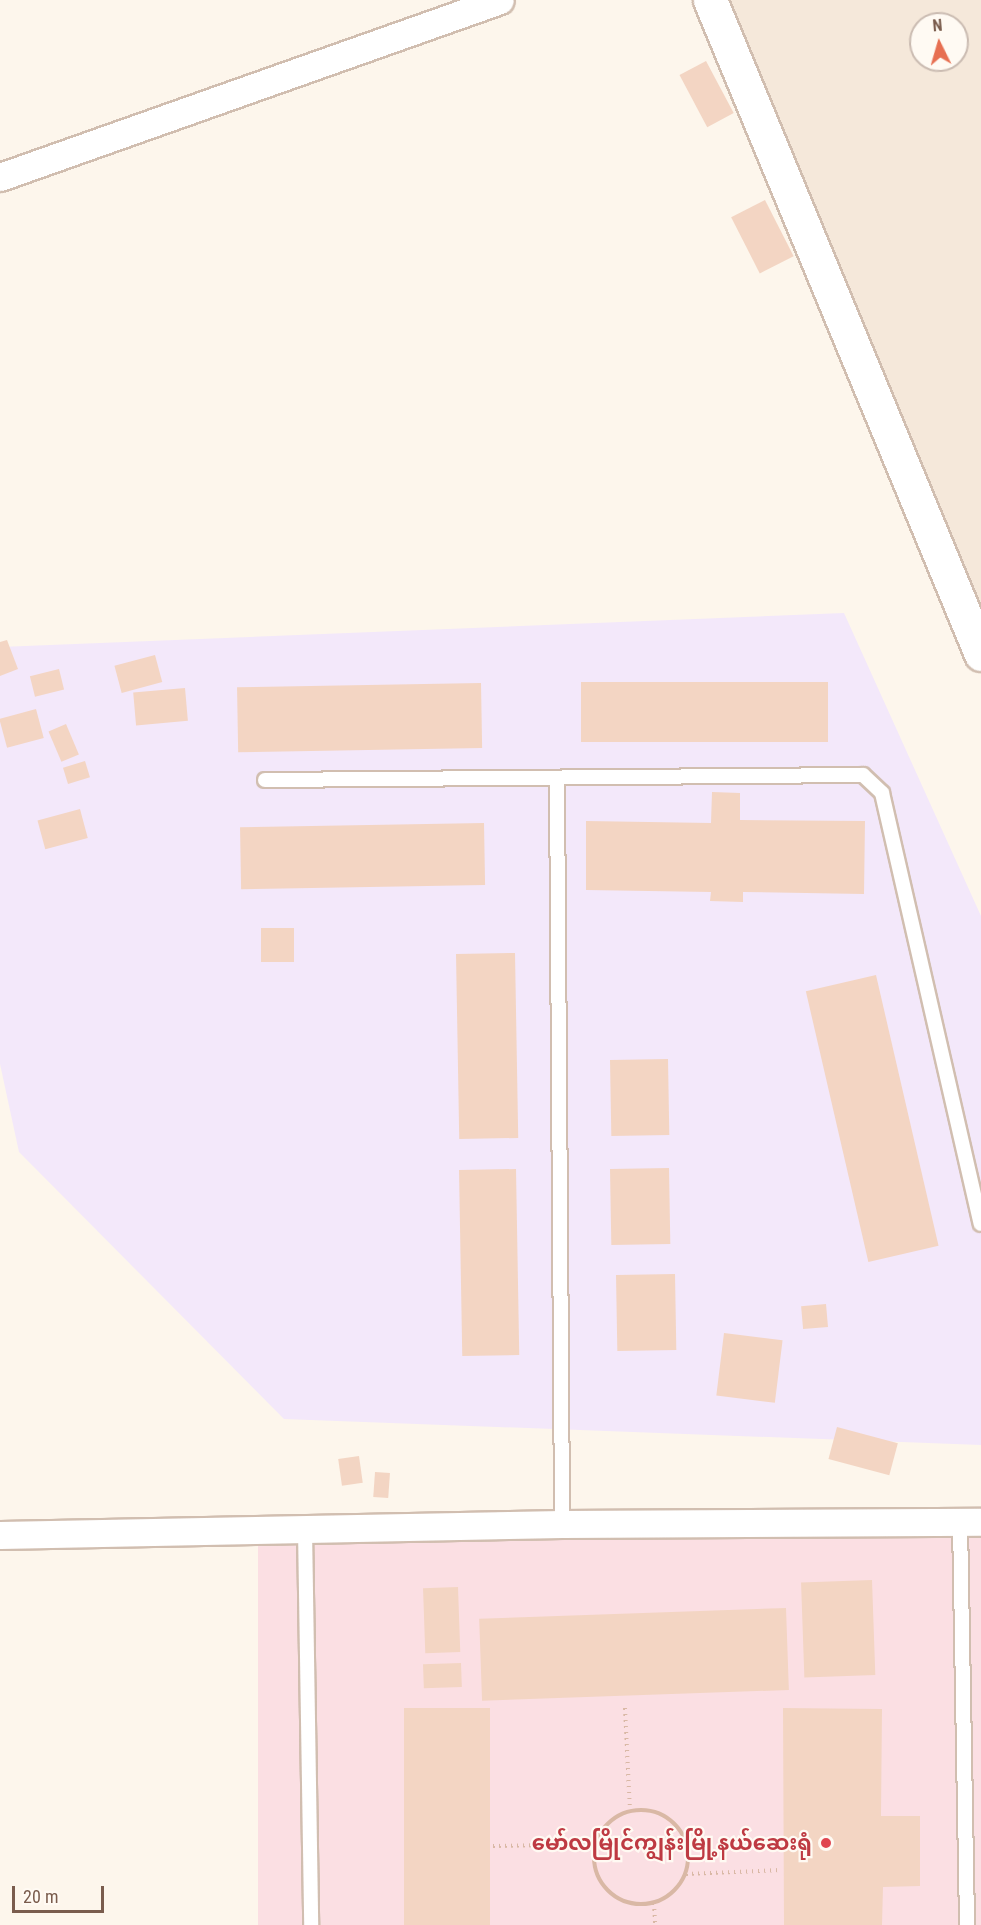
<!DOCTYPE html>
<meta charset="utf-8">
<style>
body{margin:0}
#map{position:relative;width:981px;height:1925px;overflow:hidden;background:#fdf6ec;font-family:"Roboto Condensed","Noto Sans Myanmar",sans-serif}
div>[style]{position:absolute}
.residential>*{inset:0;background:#f5e8da}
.education>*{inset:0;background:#f3e8fa}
.medical>*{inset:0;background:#fbdfe3;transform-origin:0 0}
.building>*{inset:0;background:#f3d5c3;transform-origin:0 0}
.path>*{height:4px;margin-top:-2px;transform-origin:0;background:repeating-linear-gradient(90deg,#d9b8a5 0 1.5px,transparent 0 6px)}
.path>.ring{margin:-2px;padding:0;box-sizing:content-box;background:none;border:4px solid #d9b8a5;border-radius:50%}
.roads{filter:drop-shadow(2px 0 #d1beb0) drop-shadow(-2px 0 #d1beb0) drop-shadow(0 2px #d1beb0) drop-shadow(0 -2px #d1beb0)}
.lane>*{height:14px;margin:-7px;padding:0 7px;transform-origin:7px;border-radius:7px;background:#fff}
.street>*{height:27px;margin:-13.5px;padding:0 13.5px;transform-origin:13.5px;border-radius:13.5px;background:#fff}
.secondary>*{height:33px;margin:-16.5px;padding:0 16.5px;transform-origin:16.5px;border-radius:16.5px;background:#fff}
.dots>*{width:16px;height:16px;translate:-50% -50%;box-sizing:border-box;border:3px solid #fffaf3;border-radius:50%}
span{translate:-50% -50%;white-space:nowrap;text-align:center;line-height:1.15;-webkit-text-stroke:4.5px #fffaf3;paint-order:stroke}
.health-label{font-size:21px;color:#be3a42;font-weight:700}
.right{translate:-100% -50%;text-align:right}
.north{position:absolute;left:909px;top:12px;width:60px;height:60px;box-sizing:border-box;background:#fffaf3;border:2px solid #cabbb1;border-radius:50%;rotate:355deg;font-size:16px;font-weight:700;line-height:24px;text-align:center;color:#7a5c4d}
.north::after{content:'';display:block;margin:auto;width:21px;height:27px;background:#e76f51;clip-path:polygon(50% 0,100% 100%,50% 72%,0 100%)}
.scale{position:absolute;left:12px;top:1886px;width:92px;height:27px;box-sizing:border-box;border:3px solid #7a5c4d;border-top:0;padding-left:8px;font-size:18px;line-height:21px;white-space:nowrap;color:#7a5c4d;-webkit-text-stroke:4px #fffaf3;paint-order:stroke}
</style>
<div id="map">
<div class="residential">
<div style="clip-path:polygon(evenodd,721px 0,981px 0,981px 619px,721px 0,921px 24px,957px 24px,957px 60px,921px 60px,921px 24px)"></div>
</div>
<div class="education">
<div style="clip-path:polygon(844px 613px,981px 916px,981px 1445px,284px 1419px,19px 1152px,0 1064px,0 647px)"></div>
</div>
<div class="medical">
<div style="left:981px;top:1537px;width:388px;height:723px;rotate:90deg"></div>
</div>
<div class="building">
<div style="left:706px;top:61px;width:59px;height:30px;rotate:62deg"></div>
<div style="left:765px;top:200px;width:63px;height:38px;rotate:63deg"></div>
<div style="clip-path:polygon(7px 640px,18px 669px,0 676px,0 642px)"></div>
<div style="left:155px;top:655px;width:28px;height:42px;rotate:75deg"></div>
<div style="left:59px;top:669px;width:21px;height:30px;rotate:76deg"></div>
<div style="left:581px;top:682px;width:247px;height:60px"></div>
<div style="left:481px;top:683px;width:65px;height:244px;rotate:89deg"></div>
<div style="left:185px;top:688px;width:33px;height:52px;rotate:85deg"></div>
<div style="left:36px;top:709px;width:30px;height:38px;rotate:75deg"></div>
<div style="left:66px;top:724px;width:33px;height:19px;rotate:67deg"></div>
<div style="left:85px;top:761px;width:17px;height:23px;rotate:73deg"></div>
<div style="clip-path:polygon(712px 792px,740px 793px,740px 820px,865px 821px,864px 894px,743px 892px,743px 902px,710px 901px,711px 892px,586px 890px,586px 821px,711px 823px)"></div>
<div style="left:80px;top:809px;width:30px;height:44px;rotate:75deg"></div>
<div style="left:484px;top:823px;width:62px;height:244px;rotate:89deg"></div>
<div style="left:261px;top:928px;width:33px;height:34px"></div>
<div style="left:515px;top:953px;width:185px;height:59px;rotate:89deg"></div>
<div style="left:876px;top:975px;width:278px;height:72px;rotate:77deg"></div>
<div style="left:668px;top:1059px;width:76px;height:58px;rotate:89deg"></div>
<div style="left:669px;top:1168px;width:76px;height:59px;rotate:89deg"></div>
<div style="left:516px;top:1169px;width:186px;height:57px;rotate:89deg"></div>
<div style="left:675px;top:1274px;width:76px;height:59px;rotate:89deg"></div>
<div style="left:826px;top:1304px;width:23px;height:25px;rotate:85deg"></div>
<div style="left:724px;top:1333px;width:59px;height:63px;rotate:7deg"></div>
<div style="left:837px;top:1427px;width:63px;height:33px;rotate:15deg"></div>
<div style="left:359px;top:1456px;width:27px;height:21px;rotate:82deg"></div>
<div style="left:375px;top:1472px;width:15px;height:25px;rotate:4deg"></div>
<div style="left:872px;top:1580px;width:95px;height:71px;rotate:88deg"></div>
<div style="left:458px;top:1587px;width:65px;height:35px;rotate:88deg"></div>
<div style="left:786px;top:1608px;width:82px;height:307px;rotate:88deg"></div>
<div style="left:461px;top:1663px;width:24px;height:38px;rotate:88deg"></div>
<div style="left:490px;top:1708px;width:217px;height:86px;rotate:90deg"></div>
<div style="clip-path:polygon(783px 1708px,882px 1709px,881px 1816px,920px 1816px,920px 1886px,883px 1887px,882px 1925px,784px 1925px)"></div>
</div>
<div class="path">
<div style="left:625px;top:1708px;width:104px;rotate:87.2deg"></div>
<div class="ring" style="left:594px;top:1810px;width:90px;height:90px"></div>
<div style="left:493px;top:1846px;width:103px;rotate:-1.1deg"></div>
<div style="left:686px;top:1874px;width:94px;rotate:-2.4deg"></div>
<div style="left:654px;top:1903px;width:22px;rotate:87deg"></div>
</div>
<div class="roads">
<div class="lane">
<div style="left:265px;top:780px;width:598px;rotate:-0.48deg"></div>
<div style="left:863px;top:775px;width:26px;rotate:43deg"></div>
<div style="left:882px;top:793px;width:442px;rotate:77.1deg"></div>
<div style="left:557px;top:780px;width:744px;rotate:89.61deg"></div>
<div style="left:960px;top:1522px;width:403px;rotate:89deg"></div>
<div style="left:305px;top:1529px;width:396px;rotate:89.1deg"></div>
</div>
<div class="street">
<div style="left:0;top:177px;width:530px;rotate:-19.49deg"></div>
<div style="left:0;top:1535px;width:562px;rotate:-1.12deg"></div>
<div style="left:562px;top:1524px;width:419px;rotate:-0.3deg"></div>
</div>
<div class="secondary">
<div style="left:710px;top:0;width:708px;rotate:67.49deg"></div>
</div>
</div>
<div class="dots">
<div style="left:826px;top:1843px;background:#e0444e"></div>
</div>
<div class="health-label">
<span class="right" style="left:812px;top:1843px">မော်လမြိုင်ကျွန်းမြို့နယ်ဆေးရုံ</span>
</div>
<div class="north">N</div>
<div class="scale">20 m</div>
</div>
